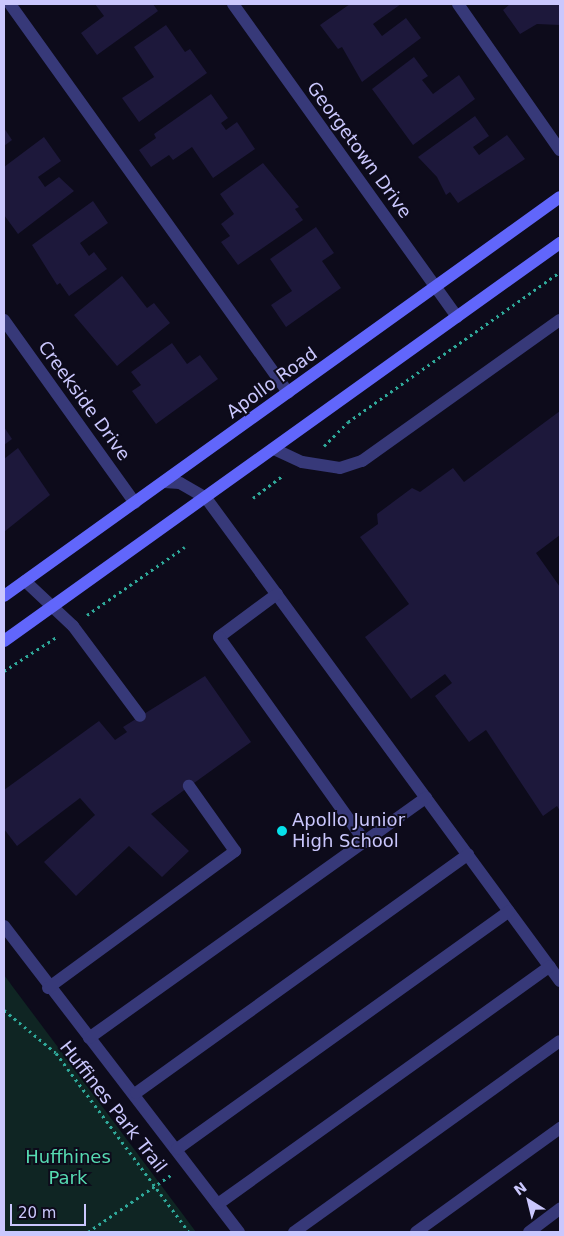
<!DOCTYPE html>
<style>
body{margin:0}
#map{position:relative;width:564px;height:1236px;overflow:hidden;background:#0d0b1b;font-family:"DejaVu Sans",sans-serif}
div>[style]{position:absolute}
.green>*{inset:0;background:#0f2523}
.building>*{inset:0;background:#1d183b}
.path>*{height:3px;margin-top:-1.5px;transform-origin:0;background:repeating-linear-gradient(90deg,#2fa99a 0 2.5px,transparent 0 6.5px)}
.lane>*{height:12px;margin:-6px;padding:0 6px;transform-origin:6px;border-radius:6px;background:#373979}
.street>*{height:12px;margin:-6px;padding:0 6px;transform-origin:6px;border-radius:6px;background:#373979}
.secondary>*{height:12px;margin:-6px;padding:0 6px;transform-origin:6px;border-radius:6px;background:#6166fb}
.dots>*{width:14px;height:14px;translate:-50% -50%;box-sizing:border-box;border:2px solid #0d0b1b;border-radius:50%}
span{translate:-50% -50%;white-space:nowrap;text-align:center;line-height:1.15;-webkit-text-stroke:4px #0d0b1b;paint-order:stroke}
.street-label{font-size:18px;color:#cac7fd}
.poi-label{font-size:18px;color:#cac7fd}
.left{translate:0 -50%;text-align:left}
.park-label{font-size:18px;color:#56dab1}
.frame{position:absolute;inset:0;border:5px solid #cac7fd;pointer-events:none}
.north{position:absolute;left:504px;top:1176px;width:50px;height:50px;-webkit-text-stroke:4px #0d0b1b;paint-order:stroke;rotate:324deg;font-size:14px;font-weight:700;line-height:20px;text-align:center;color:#cac7fd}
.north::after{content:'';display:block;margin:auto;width:18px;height:22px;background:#cac7fd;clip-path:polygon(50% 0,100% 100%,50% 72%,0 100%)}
.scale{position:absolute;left:10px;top:1204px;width:76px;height:22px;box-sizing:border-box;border:2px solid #cac7fd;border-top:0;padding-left:6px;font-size:15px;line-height:18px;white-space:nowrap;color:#cac7fd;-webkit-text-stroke:4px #0d0b1b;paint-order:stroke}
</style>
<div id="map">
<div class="green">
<div style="clip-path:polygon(4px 975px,196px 1232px,4px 1232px)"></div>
</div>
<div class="building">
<div style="clip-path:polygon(95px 4px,153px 4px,158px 11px,97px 55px,81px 33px,104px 16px)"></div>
<div style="clip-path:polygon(350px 4px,401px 4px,373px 24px,382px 36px,406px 18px,421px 38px,362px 82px,342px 47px,338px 49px,320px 25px)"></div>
<div style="clip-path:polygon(510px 4px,560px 4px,560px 25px,537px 24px,520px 34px,503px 10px)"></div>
<div style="clip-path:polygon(166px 25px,185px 52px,190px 49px,207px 73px,139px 122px,122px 98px,154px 77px,134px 47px)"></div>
<div style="clip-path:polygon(414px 57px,428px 76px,422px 80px,433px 94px,459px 75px,475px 99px,413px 145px,372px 89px)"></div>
<div style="clip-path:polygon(211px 94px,228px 118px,221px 123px,226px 130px,237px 122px,255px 149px,213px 178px,192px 147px,173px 160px,169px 155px,151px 167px,139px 150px,156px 138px,154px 134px)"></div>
<div style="clip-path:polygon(475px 116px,489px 136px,473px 147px,479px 155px,507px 135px,525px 159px,458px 203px,450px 192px,446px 195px,437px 177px,418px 157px)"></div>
<div style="clip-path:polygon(4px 128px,12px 140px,4px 146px)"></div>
<div style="clip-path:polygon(44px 137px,61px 161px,38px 177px,45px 187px,59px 177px,74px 191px,18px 234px,4px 215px,4px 167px)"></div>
<div style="clip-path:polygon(263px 163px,299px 207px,295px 209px,303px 220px,238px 265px,221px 242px,230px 236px,221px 224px,234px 214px,220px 194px)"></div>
<div style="clip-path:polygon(93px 201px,108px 223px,80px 243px,89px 256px,94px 252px,107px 269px,69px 296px,60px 283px,57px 285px,32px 245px)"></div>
<div style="clip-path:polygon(316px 227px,334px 253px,322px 261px,341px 288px,286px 327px,271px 305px,292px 291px,270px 259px)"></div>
<div style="clip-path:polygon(122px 276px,147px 308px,154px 303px,170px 323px,117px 366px,74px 315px)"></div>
<div style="clip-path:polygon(172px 343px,187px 364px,200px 355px,218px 379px,156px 424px,132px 391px,141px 385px,131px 372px)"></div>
<div style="clip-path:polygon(560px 411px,560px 535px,536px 553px,560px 587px,560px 811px,557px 806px,543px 816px,486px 730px,469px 742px,435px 696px,452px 683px,445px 674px,411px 699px,365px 637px,409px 604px,360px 537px,378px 524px,377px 514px,412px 488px,420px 492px,453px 468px,464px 482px)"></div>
<div style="clip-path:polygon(4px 427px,12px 439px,4px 445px)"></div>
<div style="clip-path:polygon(18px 448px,50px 495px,4px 532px,4px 459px)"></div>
<div style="clip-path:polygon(205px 676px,251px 742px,151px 814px,189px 851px,162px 877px,129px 846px,76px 896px,44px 862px,95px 815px,80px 798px,17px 846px,4px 829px,4px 790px,99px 721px,115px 740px,127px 732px,123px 727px)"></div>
</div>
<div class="path">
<div style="left:324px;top:446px;width:34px;rotate:-45deg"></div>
<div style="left:348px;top:422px;width:260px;rotate:-35.3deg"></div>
<div style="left:253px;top:498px;width:39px;rotate:-37deg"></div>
<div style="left:87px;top:615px;width:119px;rotate:-34.8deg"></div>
<div style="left:4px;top:671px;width:64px;rotate:-32.9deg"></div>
<div style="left:4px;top:1010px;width:67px;rotate:39.6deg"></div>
<div style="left:56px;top:1053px;width:223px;rotate:53.4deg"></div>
<div style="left:88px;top:1232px;width:101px;rotate:-34.5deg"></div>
</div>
<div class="lane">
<div style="left:10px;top:4px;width:478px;rotate:54.4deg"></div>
<div style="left:458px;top:4px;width:178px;rotate:55.1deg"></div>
<div style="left:274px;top:449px;width:31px;rotate:25deg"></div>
<div style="left:302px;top:462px;width:38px;rotate:9deg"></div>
<div style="left:340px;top:468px;width:23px;rotate:-18deg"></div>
<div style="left:362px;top:461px;width:243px;rotate:-35.5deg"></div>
<div style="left:164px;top:482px;width:16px;rotate:4deg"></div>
<div style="left:180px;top:483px;width:30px;rotate:30deg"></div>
<div style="left:206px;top:498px;width:599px;rotate:53.76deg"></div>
<div style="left:25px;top:581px;width:66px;rotate:43.2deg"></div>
<div style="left:73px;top:626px;width:112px;rotate:53.3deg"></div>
<div style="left:277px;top:594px;width:72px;rotate:143.4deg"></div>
<div style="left:219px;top:637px;width:252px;rotate:54.5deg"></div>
<div style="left:4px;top:926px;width:386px;rotate:52.5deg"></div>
<div style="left:48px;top:988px;width:232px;rotate:-36.2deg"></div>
<div style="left:235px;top:851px;width:80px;rotate:-125.3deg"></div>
<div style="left:89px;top:1038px;width:414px;rotate:-35.5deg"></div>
<div style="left:136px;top:1093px;width:409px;rotate:-35.7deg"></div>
<div style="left:177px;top:1149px;width:408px;rotate:-35.6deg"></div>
<div style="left:218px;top:1204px;width:408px;rotate:-35.6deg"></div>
<div style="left:294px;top:1232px;width:327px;rotate:-35.7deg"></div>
<div style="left:416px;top:1232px;width:178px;rotate:-35.8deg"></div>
<div style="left:529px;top:1232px;width:39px;rotate:-37deg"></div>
</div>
<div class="street">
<div style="left:233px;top:4px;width:385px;rotate:54.4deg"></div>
<div style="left:4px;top:320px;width:225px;rotate:54.4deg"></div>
</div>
<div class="secondary">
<div style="left:4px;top:596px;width:684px;rotate:-35.66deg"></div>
<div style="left:4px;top:641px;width:684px;rotate:-35.6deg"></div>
</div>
<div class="dots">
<div style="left:282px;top:831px;background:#06e0ea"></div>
</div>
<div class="street-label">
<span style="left:359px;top:150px;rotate:54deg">Georgetown Drive</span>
<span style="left:272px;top:383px;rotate:-36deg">Apollo Road</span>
<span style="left:84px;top:401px;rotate:54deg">Creekside Drive</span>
<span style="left:113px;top:1107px;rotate:52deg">Huffines Park Trail</span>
</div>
<div class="poi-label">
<span class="left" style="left:292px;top:831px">Apollo Junior<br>High School</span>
</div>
<div class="park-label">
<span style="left:68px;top:1168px">Huffhines<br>Park</span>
</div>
<div class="frame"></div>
<div class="north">N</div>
<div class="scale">20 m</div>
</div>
